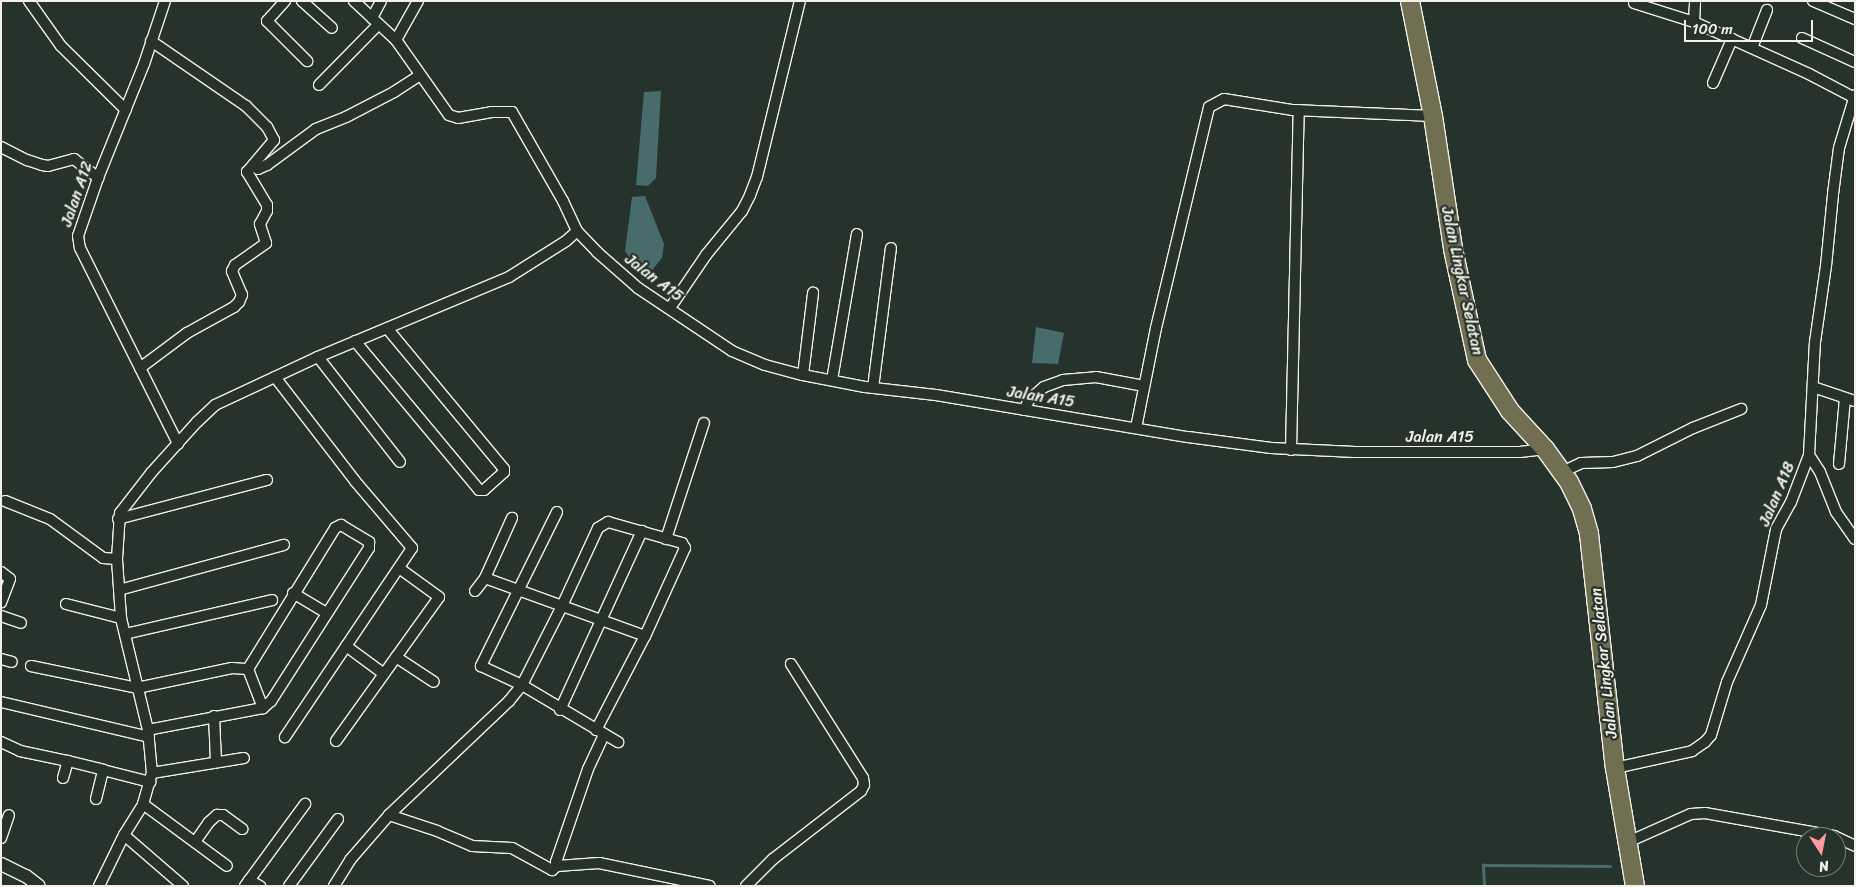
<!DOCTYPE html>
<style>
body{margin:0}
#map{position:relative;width:1856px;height:887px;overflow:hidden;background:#26332d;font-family:Sriracha,sans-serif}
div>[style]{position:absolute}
.water>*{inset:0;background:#486c6c}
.stream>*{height:2.5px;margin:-1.25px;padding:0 1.25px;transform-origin:1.25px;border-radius:1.25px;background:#486c6c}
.roads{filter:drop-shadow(1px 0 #f4f1e8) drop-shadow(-1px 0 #f4f1e8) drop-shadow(0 1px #f4f1e8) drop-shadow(0 -1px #f4f1e8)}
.minor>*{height:10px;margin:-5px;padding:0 5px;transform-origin:5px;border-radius:5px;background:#26332d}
.tertiary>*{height:12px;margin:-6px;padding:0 6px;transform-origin:6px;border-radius:6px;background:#26332d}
.trunk>*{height:18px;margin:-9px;padding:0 9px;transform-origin:9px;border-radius:9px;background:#716f52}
span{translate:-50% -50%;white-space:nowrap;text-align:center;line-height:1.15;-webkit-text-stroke:4.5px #26332d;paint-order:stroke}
.street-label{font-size:16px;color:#f4f1e8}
.frame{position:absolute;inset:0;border:2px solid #f4f1e8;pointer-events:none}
.north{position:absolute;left:1796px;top:827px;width:50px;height:50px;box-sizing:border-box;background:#26332d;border:1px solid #787f78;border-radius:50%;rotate:169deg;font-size:14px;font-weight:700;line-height:20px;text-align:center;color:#f4f1e8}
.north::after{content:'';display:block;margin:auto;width:18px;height:22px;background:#ff9aa2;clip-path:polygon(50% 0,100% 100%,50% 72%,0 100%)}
.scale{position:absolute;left:1684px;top:20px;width:129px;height:22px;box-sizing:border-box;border:2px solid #f4f1e8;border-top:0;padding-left:6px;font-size:15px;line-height:18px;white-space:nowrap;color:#f4f1e8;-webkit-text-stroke:4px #26332d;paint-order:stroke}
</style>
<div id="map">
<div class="water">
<div style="clip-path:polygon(661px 91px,656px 178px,648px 186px,636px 185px,644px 92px)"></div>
<div style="clip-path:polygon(645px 196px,664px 244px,662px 258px,644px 280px,625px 251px,632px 197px)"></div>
<div style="clip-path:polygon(1036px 327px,1064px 333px,1058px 364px,1032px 363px)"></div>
</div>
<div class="stream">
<div style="left:1484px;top:886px;width:21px;rotate:-93deg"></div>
<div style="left:1483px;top:865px;width:127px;rotate:0.5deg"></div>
</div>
<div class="roads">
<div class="minor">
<div style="left:29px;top:1px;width:55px;rotate:54.6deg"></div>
<div style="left:61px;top:46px;width:91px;rotate:44.6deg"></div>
<div style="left:165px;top:1px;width:66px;rotate:108.4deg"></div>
<div style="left:144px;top:64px;width:123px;rotate:112deg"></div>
<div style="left:98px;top:178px;width:61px;rotate:109deg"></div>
<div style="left:78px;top:236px;width:12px;rotate:81deg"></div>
<div style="left:80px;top:248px;width:219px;rotate:63.4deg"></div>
<div style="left:285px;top:1px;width:27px;rotate:132deg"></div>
<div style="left:267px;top:21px;width:57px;rotate:45deg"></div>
<div style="left:302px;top:1px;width:40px;rotate:42deg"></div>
<div style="left:354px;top:1px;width:57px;rotate:42.9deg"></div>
<div style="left:396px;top:40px;width:92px;rotate:54.8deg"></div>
<div style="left:449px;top:115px;width:9px;rotate:18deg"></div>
<div style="left:458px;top:118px;width:34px;rotate:-10deg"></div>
<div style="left:491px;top:112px;width:21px"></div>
<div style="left:512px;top:112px;width:103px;rotate:60.2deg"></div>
<div style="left:563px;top:201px;width:33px;rotate:65deg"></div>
<div style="left:577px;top:231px;width:29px;rotate:46deg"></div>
<div style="left:597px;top:252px;width:55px;rotate:41.3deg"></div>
<div style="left:638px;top:288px;width:113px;rotate:33.8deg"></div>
<div style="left:732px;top:351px;width:36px;rotate:23deg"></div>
<div style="left:765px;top:365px;width:39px;rotate:15deg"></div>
<div style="left:803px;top:375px;width:63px;rotate:11deg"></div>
<div style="left:865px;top:387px;width:71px;rotate:6.4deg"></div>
<div style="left:936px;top:395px;width:255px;rotate:9.5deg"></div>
<div style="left:1188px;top:437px;width:84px;rotate:7.5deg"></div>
<div style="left:1271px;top:448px;width:84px;rotate:2.7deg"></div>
<div style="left:1355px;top:452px;width:165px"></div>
<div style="left:1520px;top:452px;width:25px;rotate:-7deg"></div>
<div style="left:1813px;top:1px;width:46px;rotate:23.2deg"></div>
<div style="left:1634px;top:3px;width:63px;rotate:17.6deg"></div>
<div style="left:1694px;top:22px;width:126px;rotate:24.3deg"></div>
<div style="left:1809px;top:74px;width:52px;rotate:27.6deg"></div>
<div style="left:372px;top:18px;width:19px;rotate:-62deg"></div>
<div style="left:1694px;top:22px;width:21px;rotate:-87deg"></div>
<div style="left:1802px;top:38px;width:58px;rotate:24.4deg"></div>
<div style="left:396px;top:40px;width:45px;rotate:-60.6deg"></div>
<div style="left:1752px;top:48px;width:41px;rotate:-68.5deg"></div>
<div style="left:1713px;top:83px;width:48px;rotate:-66.6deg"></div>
<div style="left:319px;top:85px;width:84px;rotate:-45.5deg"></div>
<div style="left:1px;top:147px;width:29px;rotate:27deg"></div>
<div style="left:27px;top:160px;width:16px;rotate:18deg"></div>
<div style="left:42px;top:165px;width:6px;rotate:9deg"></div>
<div style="left:48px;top:166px;width:27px;rotate:-15deg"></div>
<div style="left:74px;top:159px;width:31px;rotate:38deg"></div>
<div style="left:254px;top:166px;width:5px;rotate:37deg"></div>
<div style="left:258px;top:169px;width:10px;rotate:-24deg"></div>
<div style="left:267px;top:165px;width:61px;rotate:-36.3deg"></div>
<div style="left:316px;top:129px;width:32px;rotate:-22deg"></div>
<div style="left:346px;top:117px;width:54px;rotate:-27.5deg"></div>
<div style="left:394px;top:92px;width:31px;rotate:-33deg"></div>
<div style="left:670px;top:308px;width:64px;rotate:-55.8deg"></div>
<div style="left:706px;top:255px;width:57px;rotate:-50.7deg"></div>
<div style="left:742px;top:211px;width:18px;rotate:-63deg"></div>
<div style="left:750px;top:195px;width:19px;rotate:-69deg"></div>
<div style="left:757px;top:177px;width:181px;rotate:-76.3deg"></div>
<div style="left:355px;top:341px;width:194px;rotate:50.2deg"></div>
<div style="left:479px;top:490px;width:5px"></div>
<div style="left:484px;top:490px;width:27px;rotate:-42deg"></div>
<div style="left:504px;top:472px;width:3px;rotate:-90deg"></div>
<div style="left:504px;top:469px;width:183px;rotate:-129.7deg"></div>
<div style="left:318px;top:357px;width:133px;rotate:52deg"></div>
<div style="left:140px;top:368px;width:59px;rotate:-36.7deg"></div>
<div style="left:187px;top:333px;width:54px;rotate:-29deg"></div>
<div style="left:234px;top:307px;width:7px;rotate:-45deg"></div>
<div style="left:239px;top:302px;width:8px;rotate:-67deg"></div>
<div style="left:242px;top:295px;width:26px;rotate:-113deg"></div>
<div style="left:232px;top:271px;width:7px;rotate:-63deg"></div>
<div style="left:235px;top:265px;width:38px;rotate:-35deg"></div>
<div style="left:266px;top:243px;width:20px;rotate:-108deg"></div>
<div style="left:260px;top:224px;width:15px;rotate:-62deg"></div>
<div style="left:267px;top:211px;width:6px;rotate:-90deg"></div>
<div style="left:267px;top:205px;width:39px;rotate:-121deg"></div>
<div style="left:247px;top:172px;width:42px;rotate:-49.8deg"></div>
<div style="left:274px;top:140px;width:15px;rotate:-118deg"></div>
<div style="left:267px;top:127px;width:30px;rotate:-135deg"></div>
<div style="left:246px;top:106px;width:115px;rotate:-145.6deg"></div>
<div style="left:803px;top:375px;width:83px;rotate:-83deg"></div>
<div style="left:275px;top:377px;width:131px;rotate:52.4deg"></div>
<div style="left:355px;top:481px;width:88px;rotate:49.6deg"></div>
<div style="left:412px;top:548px;width:228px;rotate:123.9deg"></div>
<div style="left:832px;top:380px;width:148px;rotate:-80.3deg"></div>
<div style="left:1813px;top:387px;width:44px;rotate:18.4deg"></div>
<div style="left:873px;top:388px;width:141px;rotate:-82.7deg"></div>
<div style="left:1024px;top:410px;width:11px;rotate:-63deg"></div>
<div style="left:1029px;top:400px;width:20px;rotate:-41deg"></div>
<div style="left:1044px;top:387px;width:20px;rotate:-20deg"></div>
<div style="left:1063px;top:380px;width:33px;rotate:-5deg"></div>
<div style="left:1096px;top:377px;width:49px;rotate:10.6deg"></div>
<div style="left:1136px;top:428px;width:102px;rotate:-78.7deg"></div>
<div style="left:1156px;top:328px;width:227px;rotate:-76.5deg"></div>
<div style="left:1209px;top:107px;width:17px;rotate:-28deg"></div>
<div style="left:1224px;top:99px;width:70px;rotate:9.1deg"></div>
<div style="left:1293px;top:110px;width:140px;rotate:2.5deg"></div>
<div style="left:1291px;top:450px;width:340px;rotate:-88.7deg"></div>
<div style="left:1809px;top:455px;width:20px;rotate:57deg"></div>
<div style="left:1820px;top:472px;width:43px;rotate:68.2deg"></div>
<div style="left:1836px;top:512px;width:33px;rotate:55deg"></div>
<div style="left:1839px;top:464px;width:66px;rotate:-84.8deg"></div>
<div style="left:1562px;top:472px;width:21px;rotate:-25deg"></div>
<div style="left:1581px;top:463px;width:32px;rotate:-2deg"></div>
<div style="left:1613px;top:462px;width:25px;rotate:-14deg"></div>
<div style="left:1637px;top:456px;width:63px;rotate:-26.6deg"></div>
<div style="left:1693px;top:428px;width:52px;rotate:-21.6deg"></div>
<div style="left:5px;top:501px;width:48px;rotate:21.8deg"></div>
<div style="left:50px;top:519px;width:66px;rotate:36.3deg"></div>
<div style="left:103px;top:558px;width:14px;rotate:4deg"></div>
<div style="left:557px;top:512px;width:172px;rotate:116.3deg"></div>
<div style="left:481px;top:666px;width:45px;rotate:24.9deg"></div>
<div style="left:522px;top:685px;width:112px;rotate:30.7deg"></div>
<div style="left:118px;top:519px;width:154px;rotate:-14.7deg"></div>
<div style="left:666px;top:539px;width:122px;rotate:-71.9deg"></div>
<div style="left:1px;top:572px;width:11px;rotate:38deg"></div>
<div style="left:10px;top:579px;width:25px;rotate:111deg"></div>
<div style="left:485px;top:578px;width:170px;rotate:19.9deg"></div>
<div style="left:119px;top:590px;width:171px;rotate:-15.3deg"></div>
<div style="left:475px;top:591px;width:16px;rotate:-52deg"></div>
<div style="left:485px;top:578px;width:66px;rotate:-65.8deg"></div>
<div style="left:293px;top:593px;width:39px;rotate:31deg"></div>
<div style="left:66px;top:604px;width:57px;rotate:14.3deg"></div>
<div style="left:1px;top:616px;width:21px;rotate:19deg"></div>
<div style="left:125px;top:634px;width:151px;rotate:-13deg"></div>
<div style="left:346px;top:646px;width:47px;rotate:36.4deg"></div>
<div style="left:396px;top:657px;width:45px;rotate:33.3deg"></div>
<div style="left:1px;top:659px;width:11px;rotate:15deg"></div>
<div style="left:31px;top:666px;width:108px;rotate:11.7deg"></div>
<div style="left:137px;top:688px;width:97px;rotate:-11.9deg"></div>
<div style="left:232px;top:668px;width:16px;rotate:4deg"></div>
<div style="left:248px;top:669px;width:166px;rotate:-58.3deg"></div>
<div style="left:335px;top:528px;width:7px;rotate:-27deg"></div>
<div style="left:341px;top:525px;width:33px;rotate:31deg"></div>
<div style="left:369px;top:542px;width:6px;rotate:90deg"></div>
<div style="left:369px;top:548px;width:182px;rotate:122.6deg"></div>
<div style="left:271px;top:701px;width:11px;rotate:139deg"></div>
<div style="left:263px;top:708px;width:117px;rotate:169.2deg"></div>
<div style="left:248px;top:669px;width:42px;rotate:69deg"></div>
<div style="left:1px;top:702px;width:152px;rotate:13.3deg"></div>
<div style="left:560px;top:710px;width:197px;rotate:-65.4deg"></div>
<div style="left:214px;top:716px;width:46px;rotate:87.5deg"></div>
<div style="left:336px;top:741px;width:177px;rotate:-54.4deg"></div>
<div style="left:439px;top:597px;width:49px;rotate:-144.1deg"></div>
<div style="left:1px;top:742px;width:21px;rotate:25deg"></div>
<div style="left:20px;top:751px;width:49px;rotate:11.8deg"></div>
<div style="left:1615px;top:768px;width:79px;rotate:-12.4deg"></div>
<div style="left:1692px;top:751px;width:16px;rotate:-35deg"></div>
<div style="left:1705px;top:742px;width:9px;rotate:-49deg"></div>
<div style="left:1711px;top:735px;width:55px;rotate:-73.2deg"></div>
<div style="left:1727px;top:682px;width:84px;rotate:-66.2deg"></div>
<div style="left:1761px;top:605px;width:77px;rotate:-78.8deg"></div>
<div style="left:1776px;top:529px;width:31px;rotate:-61deg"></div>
<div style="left:1791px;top:502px;width:50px;rotate:-69deg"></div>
<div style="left:1809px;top:455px;width:113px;rotate:-87deg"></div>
<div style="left:1815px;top:342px;width:77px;rotate:-81.8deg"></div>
<div style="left:1826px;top:266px;width:72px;rotate:-84.4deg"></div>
<div style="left:1833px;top:194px;width:46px;rotate:-82.6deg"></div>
<div style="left:1839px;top:148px;width:55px;rotate:-73.2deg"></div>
<div style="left:152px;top:773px;width:93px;rotate:-9.3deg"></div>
<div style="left:63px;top:778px;width:18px;rotate:-74deg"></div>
<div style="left:68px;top:761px;width:36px;rotate:14deg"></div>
<div style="left:96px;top:799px;width:30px;rotate:-76deg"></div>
<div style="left:103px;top:770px;width:49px;rotate:14.3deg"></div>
<div style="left:143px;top:804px;width:104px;rotate:36.4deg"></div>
<div style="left:389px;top:815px;width:51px;rotate:18.4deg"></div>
<div style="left:437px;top:831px;width:38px;rotate:23deg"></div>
<div style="left:472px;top:846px;width:40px;rotate:2.9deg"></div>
<div style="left:512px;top:848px;width:46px;rotate:28.8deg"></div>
<div style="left:552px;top:870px;width:6px;rotate:-39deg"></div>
<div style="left:557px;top:866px;width:4px;rotate:-104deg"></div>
<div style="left:556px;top:862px;width:98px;rotate:-71deg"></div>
<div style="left:588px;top:769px;width:38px;rotate:-65deg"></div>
<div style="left:124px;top:835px;width:78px;rotate:40.8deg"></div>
<div style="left:1px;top:838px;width:24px;rotate:-71deg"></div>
<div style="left:195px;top:842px;width:24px;rotate:-55deg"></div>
<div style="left:209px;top:822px;width:11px;rotate:-41deg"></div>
<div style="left:217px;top:815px;width:6px"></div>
<div style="left:223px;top:815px;width:24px;rotate:36deg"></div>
<div style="left:1628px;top:842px;width:69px;rotate:-24deg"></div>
<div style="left:1691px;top:814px;width:14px;rotate:-4deg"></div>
<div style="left:1705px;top:813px;width:131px;rotate:10.1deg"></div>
<div style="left:1834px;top:836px;width:23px;rotate:25deg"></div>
<div style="left:557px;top:866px;width:42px;rotate:-4.1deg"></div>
<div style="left:599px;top:863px;width:113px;rotate:11.7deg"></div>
<div style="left:249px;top:880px;width:13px;rotate:29deg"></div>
<div style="left:99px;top:886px;width:57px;rotate:-63.9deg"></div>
<div style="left:124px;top:835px;width:36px;rotate:-58deg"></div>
<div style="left:143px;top:804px;width:32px;rotate:-74deg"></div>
<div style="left:152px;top:773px;width:43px;rotate:-95.3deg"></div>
<div style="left:148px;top:730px;width:115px;rotate:-103.6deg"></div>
<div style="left:121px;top:618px;width:59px;rotate:-93.9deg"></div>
<div style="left:117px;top:559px;width:46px;rotate:-86.3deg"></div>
<div style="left:120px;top:513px;width:51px;rotate:-52.2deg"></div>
<div style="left:151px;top:473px;width:69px;rotate:-48deg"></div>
<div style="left:197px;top:422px;width:25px;rotate:-43deg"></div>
<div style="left:215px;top:405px;width:114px;rotate:-25deg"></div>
<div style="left:318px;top:357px;width:207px;rotate:-22.7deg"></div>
<div style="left:509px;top:277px;width:67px;rotate:-32.3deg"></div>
<div style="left:566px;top:241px;width:15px;rotate:-42deg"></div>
<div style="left:245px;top:886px;width:102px;rotate:-53.8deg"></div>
<div style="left:289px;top:886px;width:83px;rotate:-53.8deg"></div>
<div style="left:334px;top:886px;width:31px;rotate:-58deg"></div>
<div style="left:350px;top:860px;width:60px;rotate:-49.1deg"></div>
<div style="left:389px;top:815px;width:166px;rotate:-43.5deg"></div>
<div style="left:509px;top:701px;width:21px;rotate:-51deg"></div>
<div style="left:522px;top:685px;width:89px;rotate:-63.1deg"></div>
<div style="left:562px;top:606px;width:86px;rotate:-65.2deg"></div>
<div style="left:598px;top:528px;width:12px;rotate:-31deg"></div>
<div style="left:608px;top:522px;width:77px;rotate:15.8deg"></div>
<div style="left:682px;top:543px;width:6px;rotate:59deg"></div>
<div style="left:685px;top:548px;width:97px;rotate:114.4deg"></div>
<div style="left:645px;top:636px;width:106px;rotate:117.5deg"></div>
<div style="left:746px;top:886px;width:38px;rotate:-45deg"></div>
<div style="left:773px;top:859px;width:111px;rotate:-37.7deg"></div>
<div style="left:861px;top:791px;width:7px;rotate:-63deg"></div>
<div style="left:864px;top:785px;width:7px;rotate:-98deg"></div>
<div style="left:863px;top:778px;width:135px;rotate:-122.3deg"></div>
</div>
<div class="tertiary">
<div style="left:1px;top:864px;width:28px;rotate:26deg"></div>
<div style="left:26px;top:876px;width:16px;rotate:38deg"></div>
</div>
<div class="trunk">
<div style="left:1410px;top:1px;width:117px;rotate:78.7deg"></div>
<div style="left:1433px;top:116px;width:134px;rotate:81.4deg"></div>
<div style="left:1453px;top:249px;width:114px;rotate:77.8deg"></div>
<div style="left:1477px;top:360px;width:61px;rotate:57.1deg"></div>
<div style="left:1510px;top:411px;width:52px;rotate:47.4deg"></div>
<div style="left:1545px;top:449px;width:41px;rotate:54deg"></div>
<div style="left:1569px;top:482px;width:30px;rotate:64deg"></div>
<div style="left:1582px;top:509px;width:26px;rotate:74deg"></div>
<div style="left:1589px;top:534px;width:235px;rotate:83.7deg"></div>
<div style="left:1615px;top:768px;width:120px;rotate:80.4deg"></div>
</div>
</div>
<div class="street-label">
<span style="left:77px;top:194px;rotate:-71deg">Jalan A12</span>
<span style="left:654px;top:278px;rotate:37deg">Jalan A15</span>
<span style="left:1462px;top:281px;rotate:78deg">Jalan Lingkar Selatan</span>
<span style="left:1041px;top:397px;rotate:9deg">Jalan A15</span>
<span style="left:1440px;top:437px">Jalan A15</span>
<span style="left:1777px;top:494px;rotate:-67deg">Jalan A18</span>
<span style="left:1604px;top:663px;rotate:-96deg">Jalan Lingkar Selatan</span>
</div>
<div class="frame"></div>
<div class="north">N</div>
<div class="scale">100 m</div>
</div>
